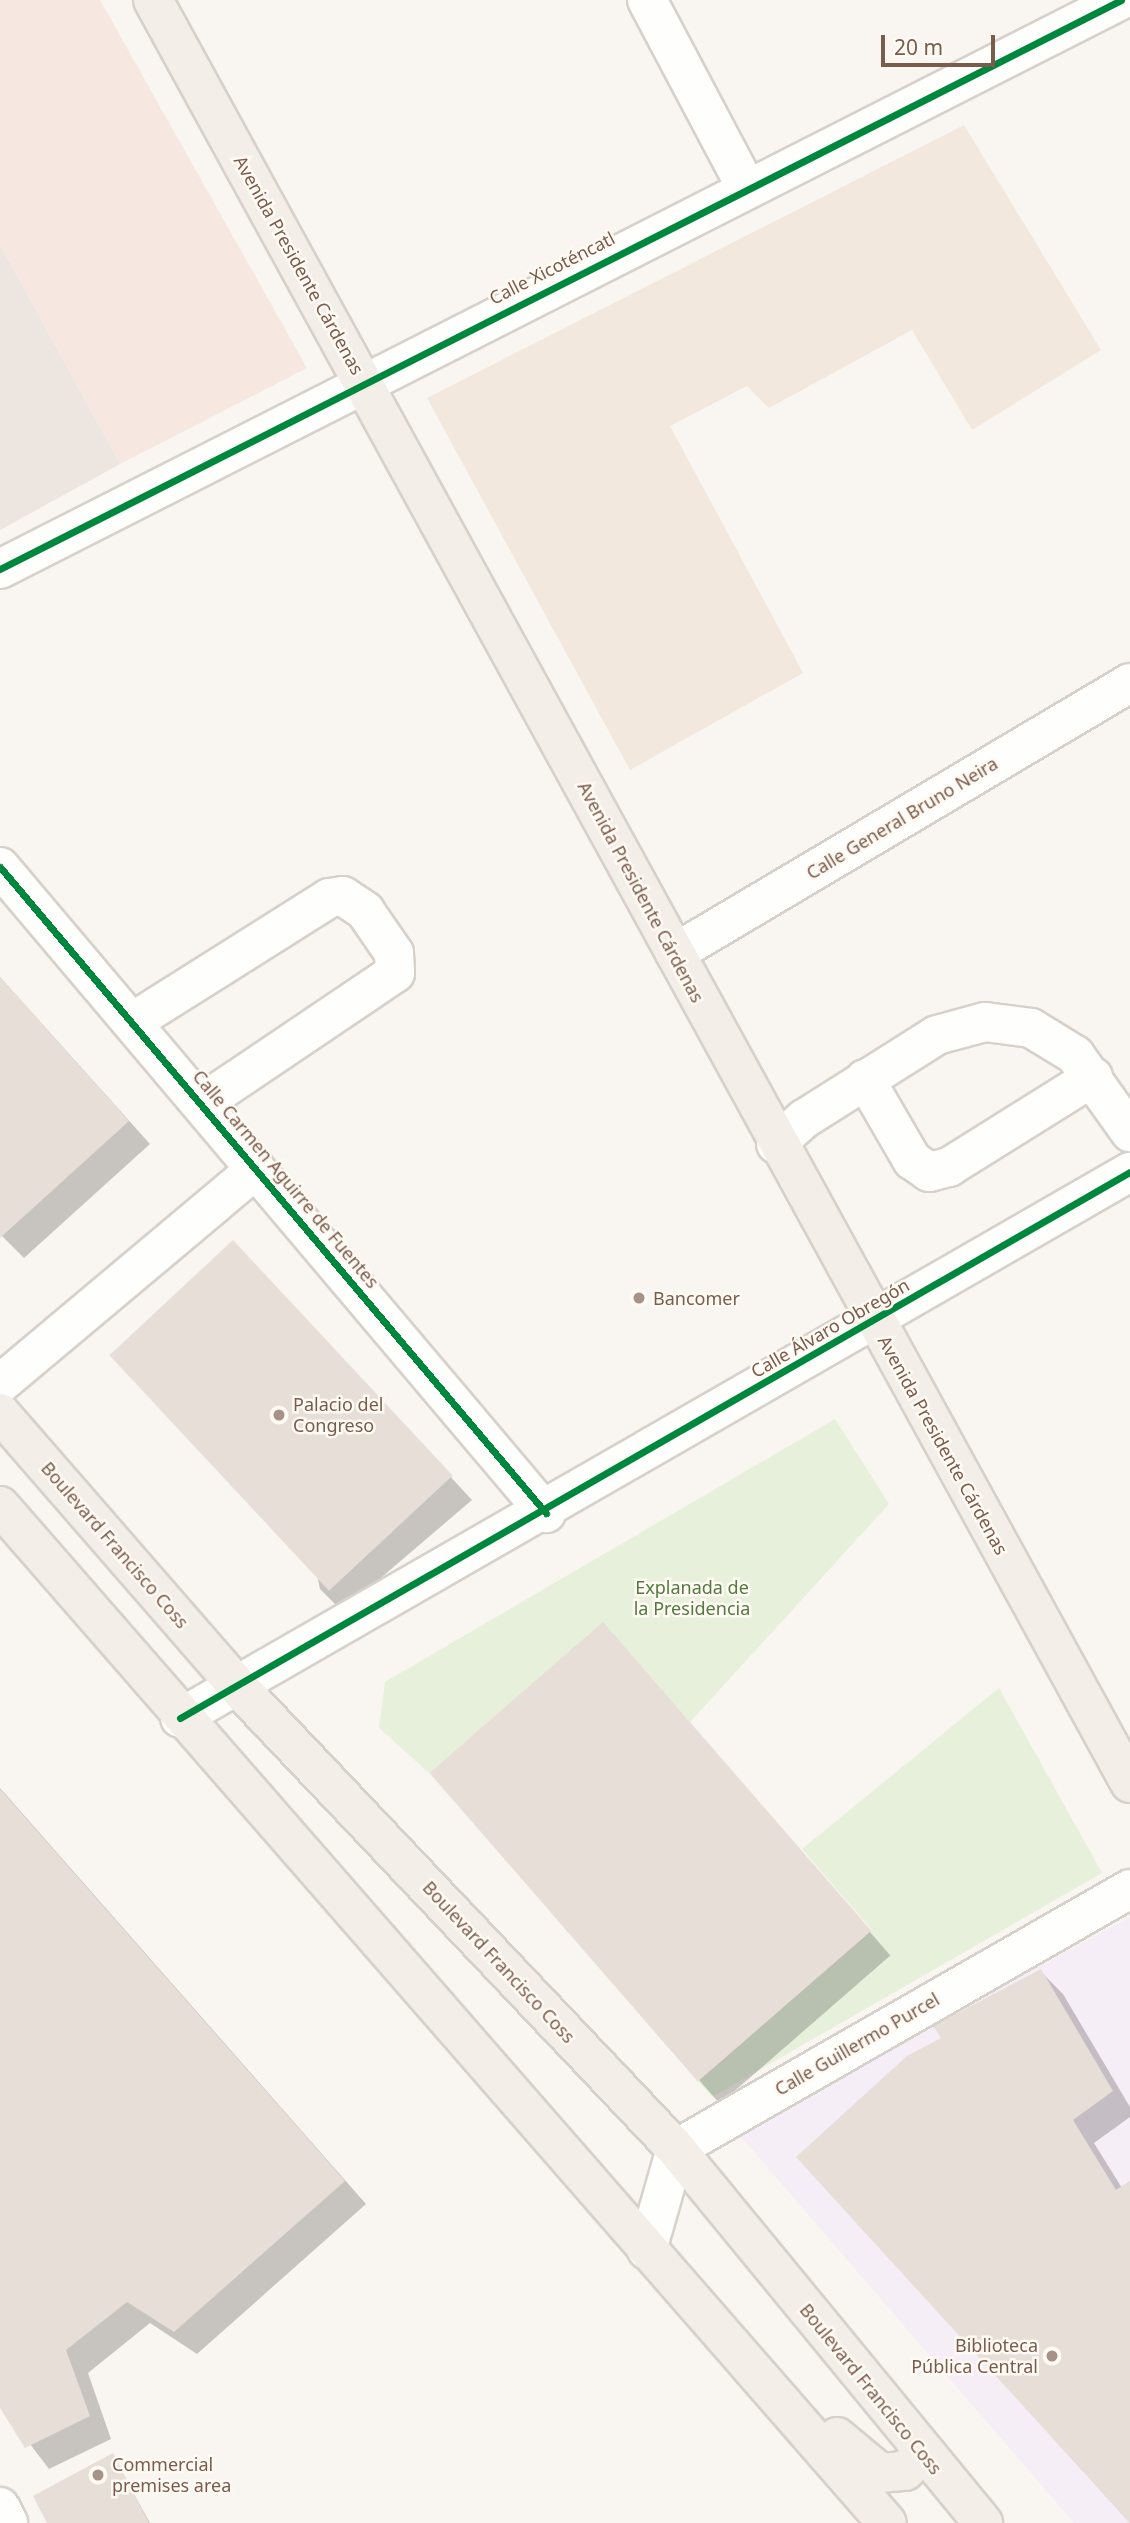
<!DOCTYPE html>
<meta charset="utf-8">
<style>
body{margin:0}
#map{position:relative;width:1130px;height:2523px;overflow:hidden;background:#f9f5f0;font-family:"Noto Sans",sans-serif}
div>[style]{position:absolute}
.residential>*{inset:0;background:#f2e8de}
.commercial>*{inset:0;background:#f6e8e1}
.industrial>*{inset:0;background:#ede5e0}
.education>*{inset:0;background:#f6eef6}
.green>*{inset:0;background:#e7f0db}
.shadow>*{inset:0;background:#0003;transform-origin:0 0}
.building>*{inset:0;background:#e6ded7;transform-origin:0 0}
.roads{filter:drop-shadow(2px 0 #d7d1cb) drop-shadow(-2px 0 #d7d1cb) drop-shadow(0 2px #d7d1cb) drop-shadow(0 -2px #d7d1cb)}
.minor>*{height:38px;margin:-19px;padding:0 19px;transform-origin:19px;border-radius:19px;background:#fefefd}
.major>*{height:38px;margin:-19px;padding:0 19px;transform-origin:19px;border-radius:19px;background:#f3eee8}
.cycleway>*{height:7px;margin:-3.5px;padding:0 3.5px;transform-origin:3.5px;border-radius:3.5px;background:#00873e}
.dots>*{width:19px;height:19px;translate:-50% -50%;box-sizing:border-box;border:4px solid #fffaf3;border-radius:50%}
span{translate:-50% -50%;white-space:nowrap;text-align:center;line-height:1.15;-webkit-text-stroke:5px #fffaf3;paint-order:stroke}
.street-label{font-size:18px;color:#7a5c4d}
.poi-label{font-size:18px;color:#7a5c4d}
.left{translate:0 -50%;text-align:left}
.right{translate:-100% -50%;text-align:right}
.park-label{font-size:18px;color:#537a41}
.scale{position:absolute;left:881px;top:35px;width:114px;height:32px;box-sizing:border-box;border:4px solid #7a5c4d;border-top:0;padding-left:9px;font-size:21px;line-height:24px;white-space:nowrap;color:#7a5c4d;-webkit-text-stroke:5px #fffaf3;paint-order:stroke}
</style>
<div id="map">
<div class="residential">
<div style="clip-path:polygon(964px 125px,1101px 350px,972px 430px,912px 330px,769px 408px,747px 386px,670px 426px,803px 673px,630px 770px,427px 398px)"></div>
</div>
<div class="commercial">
<div style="clip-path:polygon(0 0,100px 0,307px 368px,120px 464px,0 245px)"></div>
</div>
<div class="industrial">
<div style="clip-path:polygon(0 245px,120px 464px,0 530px)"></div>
</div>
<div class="education">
<div style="clip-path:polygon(1130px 1917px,1130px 2523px,1074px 2523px,737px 2132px)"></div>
</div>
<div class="green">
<div style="clip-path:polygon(835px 1419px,889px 1504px,690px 1722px,603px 1623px,429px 1773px,379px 1728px,385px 1682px)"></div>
<div style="clip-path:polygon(999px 1688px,1102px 1873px,712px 2097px,698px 2081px,872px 1930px,802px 1849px)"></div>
</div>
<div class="shadow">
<div style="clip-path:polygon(0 977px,150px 1144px,24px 1258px,0 1234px)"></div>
<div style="clip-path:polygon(255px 1265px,472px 1500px,342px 1611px,320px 1589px)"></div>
<div style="left:603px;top:1625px;width:438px;height:226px;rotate:49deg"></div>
<div style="clip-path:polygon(0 1788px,366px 2204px,197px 2354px,150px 2323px,88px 2373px,111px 2439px,49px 2469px,0 2405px)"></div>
<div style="clip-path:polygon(1041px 1972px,1063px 1994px,1130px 2107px,1130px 2117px,1094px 2143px,1122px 2188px,1130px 2183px,1130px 2523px,798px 2157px,943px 2038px)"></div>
<div style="clip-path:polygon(113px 2456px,150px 2523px,49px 2523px)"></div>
</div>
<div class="building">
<div style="clip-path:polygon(0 977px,129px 1121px,0 1238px)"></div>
<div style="left:233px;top:1240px;width:322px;height:169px;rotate:47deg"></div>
<div style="left:603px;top:1622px;width:409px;height:230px;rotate:49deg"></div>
<div style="clip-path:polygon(0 1789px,345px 2181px,174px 2332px,127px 2302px,66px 2350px,90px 2416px,25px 2448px,0 2408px)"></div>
<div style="clip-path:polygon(1041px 1969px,1113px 2091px,1073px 2120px,1116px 2190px,1130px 2181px,1130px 2523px,796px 2157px,907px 2056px,941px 2038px,933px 2026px)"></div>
<div style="clip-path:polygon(113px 2453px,149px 2523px,47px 2523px,33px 2496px)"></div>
</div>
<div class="roads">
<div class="minor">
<div style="left:647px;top:0;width:212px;rotate:62.1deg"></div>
<div style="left:0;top:569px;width:1257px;rotate:-26.91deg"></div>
<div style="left:0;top:867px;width:846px;rotate:49.8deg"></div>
<div style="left:675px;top:953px;width:529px;rotate:-30.69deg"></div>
<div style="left:134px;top:1021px;width:231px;rotate:-32.2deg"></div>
<div style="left:329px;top:898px;width:14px;rotate:-8deg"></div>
<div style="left:343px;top:896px;width:27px;rotate:34deg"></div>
<div style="left:365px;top:911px;width:51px;rotate:55.4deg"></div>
<div style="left:394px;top:953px;width:20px;rotate:87deg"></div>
<div style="left:395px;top:973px;width:233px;rotate:146deg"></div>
<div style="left:865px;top:1079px;width:94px;rotate:59.9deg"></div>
<div style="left:912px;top:1160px;width:21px;rotate:35deg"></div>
<div style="left:929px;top:1172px;width:21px;rotate:-14deg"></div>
<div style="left:949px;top:1167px;width:170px;rotate:-32deg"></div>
<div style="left:776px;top:1144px;width:38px;rotate:-42deg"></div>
<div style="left:804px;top:1119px;width:157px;rotate:-32.3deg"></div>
<div style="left:937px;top:1035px;width:50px;rotate:-15.2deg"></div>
<div style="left:985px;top:1022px;width:46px;rotate:7.4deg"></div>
<div style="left:1031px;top:1028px;width:52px;rotate:31.5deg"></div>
<div style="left:1075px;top:1055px;width:95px;rotate:54.5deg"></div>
<div style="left:0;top:1384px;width:334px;rotate:-40deg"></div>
<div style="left:180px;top:1718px;width:1096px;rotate:-29.89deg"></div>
<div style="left:647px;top:2250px;width:105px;rotate:-74deg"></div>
<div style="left:676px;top:2149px;width:523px;rotate:-29.8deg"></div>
<div style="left:0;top:2507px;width:18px;rotate:63deg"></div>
</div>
<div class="major">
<div style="left:153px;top:0;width:2033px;rotate:61.28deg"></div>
<div style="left:0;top:1413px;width:364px;rotate:49deg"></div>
<div style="left:239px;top:1688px;width:635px;rotate:46.53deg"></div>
<div style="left:676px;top:2149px;width:484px;rotate:50.6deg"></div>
<div style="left:0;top:1506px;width:1349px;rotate:48.91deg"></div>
<div style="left:837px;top:2437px;width:56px;rotate:39.9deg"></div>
<div style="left:880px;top:2473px;width:25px;rotate:-5deg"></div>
<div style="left:905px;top:2471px;width:24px;rotate:-45deg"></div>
</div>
</div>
<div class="cycleway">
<div style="left:0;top:569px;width:1257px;rotate:-26.91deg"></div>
<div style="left:0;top:867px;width:846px;rotate:49.8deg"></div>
<div style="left:180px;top:1718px;width:1096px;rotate:-29.89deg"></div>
</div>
<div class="dots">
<div style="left:639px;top:1298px;background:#a69286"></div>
<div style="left:279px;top:1415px;background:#a69286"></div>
<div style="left:1052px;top:2356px;background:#a69286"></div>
<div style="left:98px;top:2475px;background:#a69286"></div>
</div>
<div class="street-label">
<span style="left:299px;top:265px;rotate:61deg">Avenida Presidente Cárdenas</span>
<span style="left:552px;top:268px;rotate:-27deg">Calle Xicoténcatl</span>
<span style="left:902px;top:818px;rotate:-31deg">Calle General Bruno Neira</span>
<span style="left:641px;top:892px;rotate:62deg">Avenida Presidente Cárdenas</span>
<span style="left:286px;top:1179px;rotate:50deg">Calle Carmen Aguirre de Fuentes</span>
<span style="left:830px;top:1328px;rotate:-30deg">Calle Álvaro Obregón</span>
<span style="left:943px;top:1445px;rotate:61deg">Avenida Presidente Cárdenas</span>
<span style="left:115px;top:1545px;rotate:49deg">Boulevard Francisco Coss</span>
<span style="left:499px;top:1962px;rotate:47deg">Boulevard Francisco Coss</span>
<span style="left:857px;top:2044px;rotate:-30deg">Calle Guillermo Purcel</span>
<span style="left:871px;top:2389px;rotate:51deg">Boulevard Francisco Coss</span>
</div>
<div class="poi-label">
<span class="left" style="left:653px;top:1298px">Bancomer</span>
<span class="left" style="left:293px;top:1415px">Palacio del<br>Congreso</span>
<span class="right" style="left:1038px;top:2356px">Biblioteca<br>Pública Central</span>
<span class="left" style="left:112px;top:2475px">Commercial<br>premises area</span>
</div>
<div class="park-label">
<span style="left:692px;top:1598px">Explanada de<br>la Presidencia</span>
</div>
<div class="scale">20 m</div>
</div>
